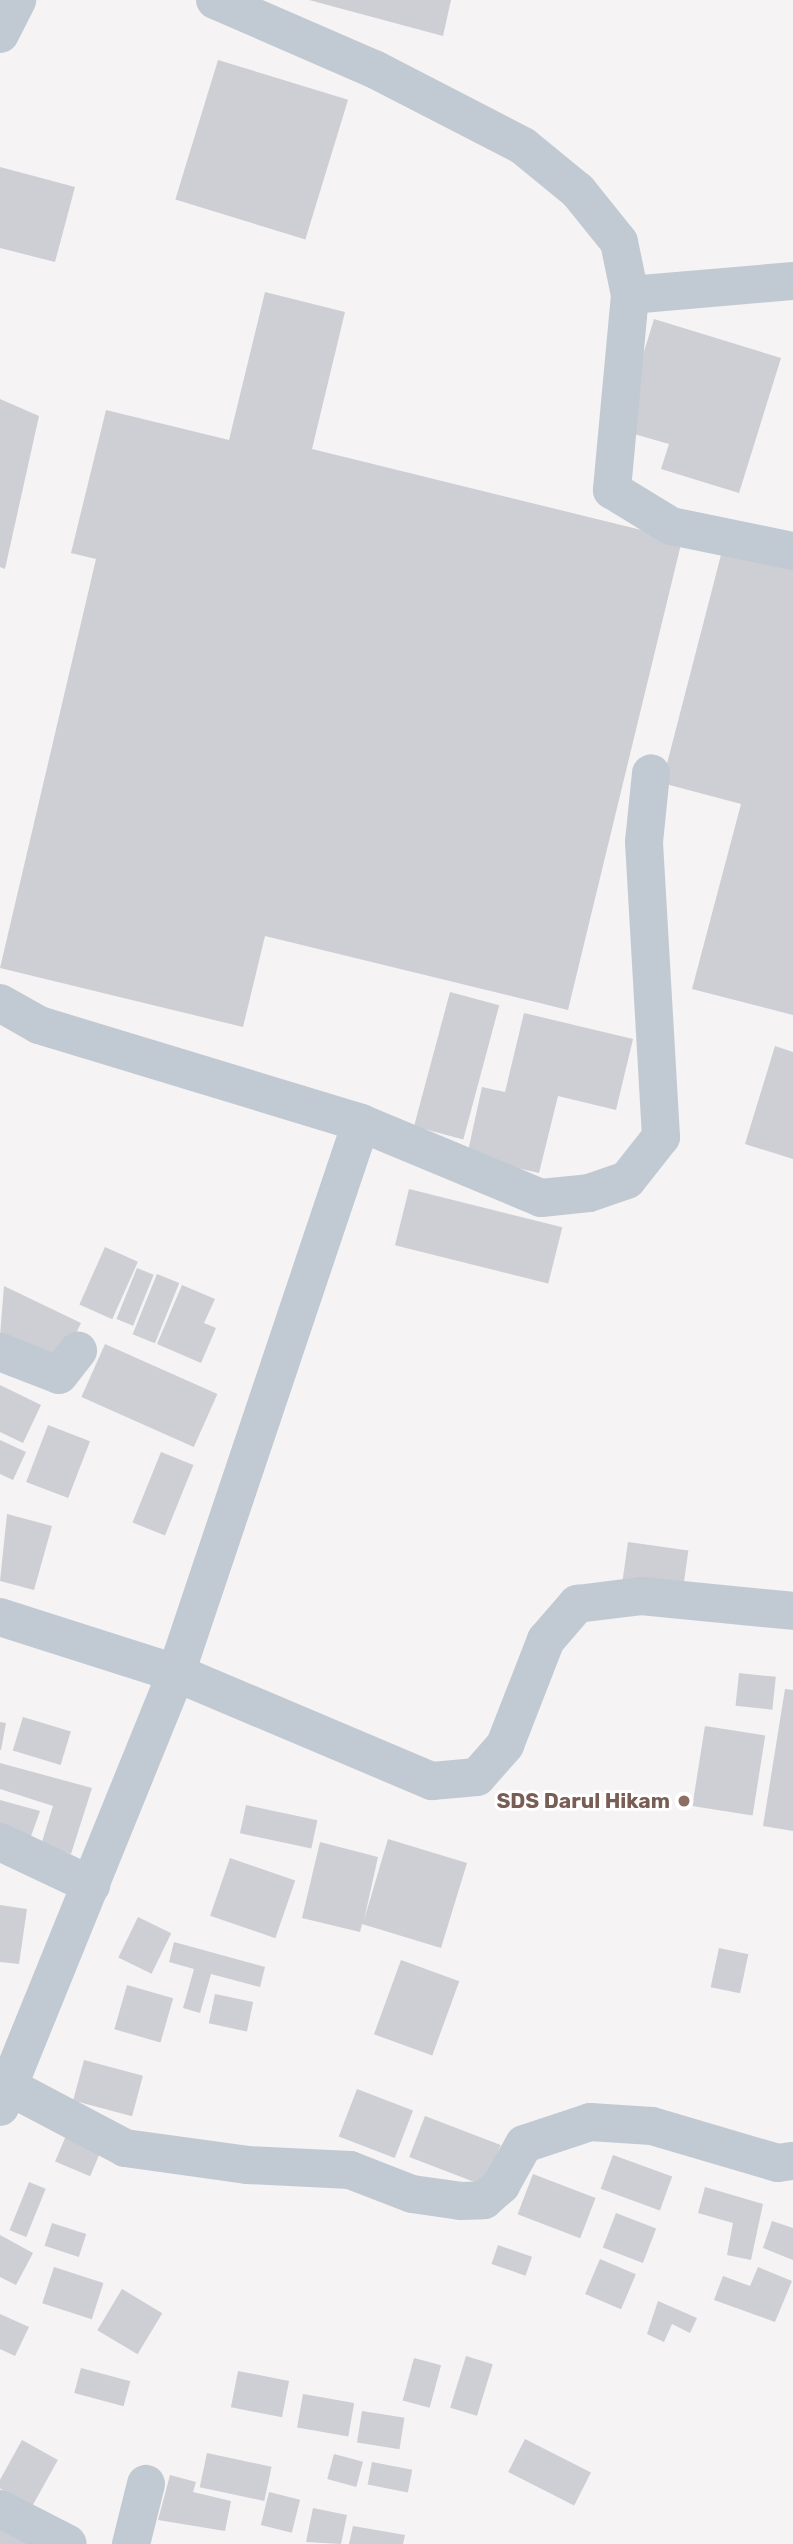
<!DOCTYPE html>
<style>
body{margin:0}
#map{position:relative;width:793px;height:2544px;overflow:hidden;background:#f5f3f3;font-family:Rubik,sans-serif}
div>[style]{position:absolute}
.building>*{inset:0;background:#cdcfd5;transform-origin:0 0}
.minor>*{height:38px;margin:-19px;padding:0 19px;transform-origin:19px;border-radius:19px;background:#c1cad2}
.dots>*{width:19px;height:19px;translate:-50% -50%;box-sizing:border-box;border:4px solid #fff;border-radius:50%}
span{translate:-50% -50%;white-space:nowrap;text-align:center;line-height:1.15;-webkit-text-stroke:6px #fff;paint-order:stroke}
.education-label{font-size:21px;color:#785e54;font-weight:700}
.right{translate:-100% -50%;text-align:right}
</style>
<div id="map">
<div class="building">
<div style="clip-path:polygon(309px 0,451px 0,443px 36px)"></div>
<div style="left:218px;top:60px;width:136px;height:146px;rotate:17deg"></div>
<div style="clip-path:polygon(0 167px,75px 187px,55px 262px,0 248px)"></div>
<div style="clip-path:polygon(265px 292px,345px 312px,312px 449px,682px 540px,568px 1010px,265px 936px,243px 1027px,0 968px,96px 559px,71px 553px,106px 410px,229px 440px)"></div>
<div style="clip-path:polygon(654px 319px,781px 358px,739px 493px,661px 469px,669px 444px,620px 430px)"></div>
<div style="clip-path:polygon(0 399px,39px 416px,5px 569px,0 567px)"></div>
<div style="clip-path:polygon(722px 551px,793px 569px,793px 1015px,692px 989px,741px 804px,662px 783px)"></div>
<div style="left:450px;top:992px;width:51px;height:139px;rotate:15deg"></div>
<div style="clip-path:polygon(524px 1013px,633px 1039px,616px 1110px,558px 1096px,539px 1173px,467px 1156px,482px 1087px,505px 1092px)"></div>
<div style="clip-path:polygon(775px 1046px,793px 1052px,793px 1159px,745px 1144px)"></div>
<div style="left:409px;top:1189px;width:158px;height:58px;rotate:14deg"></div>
<div style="left:105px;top:1247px;width:36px;height:63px;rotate:24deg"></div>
<div style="left:137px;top:1268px;width:18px;height:55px;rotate:22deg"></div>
<div style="left:157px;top:1274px;width:24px;height:65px;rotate:22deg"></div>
<div style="clip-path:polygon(182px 1285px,215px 1299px,204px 1323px,216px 1328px,201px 1363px,157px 1344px)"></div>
<div style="clip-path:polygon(4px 1286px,81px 1323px,61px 1365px,0 1336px)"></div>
<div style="left:105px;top:1344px;width:123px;height:58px;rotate:24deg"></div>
<div style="clip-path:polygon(0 1385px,41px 1405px,23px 1443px,0 1432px)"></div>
<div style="left:48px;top:1425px;width:45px;height:61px;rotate:21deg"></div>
<div style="clip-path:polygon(0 1440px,26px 1452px,13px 1480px,0 1474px)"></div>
<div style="left:161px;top:1452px;width:35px;height:76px;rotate:22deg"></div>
<div style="clip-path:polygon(7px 1514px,52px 1526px,34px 1590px,0 1581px)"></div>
<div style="left:628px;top:1542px;width:61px;height:40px;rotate:8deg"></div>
<div style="left:739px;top:1673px;width:37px;height:33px;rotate:6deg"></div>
<div style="clip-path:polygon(785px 1689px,793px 1690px,793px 1831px,763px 1826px)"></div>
<div style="left:23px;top:1717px;width:50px;height:35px;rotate:17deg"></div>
<div style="clip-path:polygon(0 1722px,6px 1723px,1px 1750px,0 1750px)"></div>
<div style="left:705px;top:1726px;width:61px;height:81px;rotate:9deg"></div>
<div style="clip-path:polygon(0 1763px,92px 1788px,71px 1854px,41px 1845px,53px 1806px,0 1789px)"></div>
<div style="clip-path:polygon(0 1800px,40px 1811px,30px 1839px,0 1829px)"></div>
<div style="left:246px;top:1805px;width:73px;height:29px;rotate:12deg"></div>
<div style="clip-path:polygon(388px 1839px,467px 1863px,441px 1948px,362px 1924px,360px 1932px,302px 1918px,320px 1842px,378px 1857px,364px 1920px)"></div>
<div style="left:230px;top:1858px;width:69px;height:61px;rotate:19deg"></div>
<div style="clip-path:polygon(0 1905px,27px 1909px,19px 1964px,0 1962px)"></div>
<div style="left:138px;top:1917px;width:37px;height:45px;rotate:26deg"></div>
<div style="clip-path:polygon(174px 1942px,265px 1967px,260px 1987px,211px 1974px,200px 2013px,183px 2008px,194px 1969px,169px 1962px)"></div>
<div style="left:719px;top:1948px;width:30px;height:40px;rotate:12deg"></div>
<div style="left:401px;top:1960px;width:62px;height:79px;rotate:20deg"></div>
<div style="left:127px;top:1985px;width:48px;height:46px;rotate:16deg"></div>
<div style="left:215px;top:1994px;width:39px;height:30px;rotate:12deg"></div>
<div style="left:84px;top:2060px;width:61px;height:42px;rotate:15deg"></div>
<div style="left:357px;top:2089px;width:60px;height:51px;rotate:21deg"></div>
<div style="left:425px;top:2116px;width:81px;height:44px;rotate:21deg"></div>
<div style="left:68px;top:2131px;width:38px;height:33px;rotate:23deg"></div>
<div style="left:613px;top:2155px;width:63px;height:36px;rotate:20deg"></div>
<div style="left:533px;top:2174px;width:67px;height:43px;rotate:21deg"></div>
<div style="left:29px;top:2182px;width:18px;height:52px;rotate:22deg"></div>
<div style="clip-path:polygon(705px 2187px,763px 2204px,751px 2260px,727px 2255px,733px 2223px,698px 2213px)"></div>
<div style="left:616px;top:2213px;width:43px;height:37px;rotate:21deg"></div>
<div style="clip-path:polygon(772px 2221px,793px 2228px,793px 2260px,763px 2248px)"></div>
<div style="left:52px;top:2223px;width:36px;height:24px;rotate:18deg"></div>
<div style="clip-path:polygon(0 2235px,33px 2253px,16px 2285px,0 2277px)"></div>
<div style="left:498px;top:2245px;width:36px;height:20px;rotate:19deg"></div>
<div style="left:600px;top:2259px;width:39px;height:38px;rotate:23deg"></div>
<div style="left:54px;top:2267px;width:52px;height:38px;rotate:18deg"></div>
<div style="clip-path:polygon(758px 2267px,792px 2281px,775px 2322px,714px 2300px,723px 2276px,750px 2286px)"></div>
<div style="left:122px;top:2289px;width:47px;height:48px;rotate:31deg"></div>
<div style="clip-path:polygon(658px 2301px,697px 2318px,690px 2333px,672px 2324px,664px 2342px,647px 2334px)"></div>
<div style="clip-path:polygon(0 2314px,29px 2327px,15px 2356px,0 2349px)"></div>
<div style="left:466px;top:2356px;width:28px;height:54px;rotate:17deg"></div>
<div style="left:414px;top:2358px;width:28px;height:44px;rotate:15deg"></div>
<div style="left:81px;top:2368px;width:51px;height:26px;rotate:15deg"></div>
<div style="left:238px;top:2371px;width:52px;height:37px;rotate:11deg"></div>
<div style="left:303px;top:2394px;width:52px;height:34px;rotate:10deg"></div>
<div style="left:362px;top:2411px;width:43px;height:32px;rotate:9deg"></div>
<div style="left:525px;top:2439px;width:74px;height:37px;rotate:27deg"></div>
<div style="left:22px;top:2440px;width:41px;height:53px;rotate:29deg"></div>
<div style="left:207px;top:2453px;width:66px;height:35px;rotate:12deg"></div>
<div style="left:334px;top:2454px;width:30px;height:26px;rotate:15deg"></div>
<div style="left:372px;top:2462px;width:41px;height:23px;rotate:11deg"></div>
<div style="clip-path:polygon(170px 2475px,196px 2482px,193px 2492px,231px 2501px,225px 2531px,158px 2520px)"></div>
<div style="left:269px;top:2492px;width:32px;height:34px;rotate:14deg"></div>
<div style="clip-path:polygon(313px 2508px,347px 2515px,341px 2544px,306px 2542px)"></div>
<div style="clip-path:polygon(0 2522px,30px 2534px,26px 2544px,0 2544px)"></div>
<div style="clip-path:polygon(353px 2526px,405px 2535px,403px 2544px,349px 2544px)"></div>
</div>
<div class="minor">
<div style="left:215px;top:0;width:173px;rotate:23.5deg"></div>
<div style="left:374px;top:69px;width:168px;rotate:27.3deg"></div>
<div style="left:523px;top:146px;width:71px;rotate:39.3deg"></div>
<div style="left:578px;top:191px;width:65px;rotate:51.2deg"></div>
<div style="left:619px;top:242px;width:54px;rotate:78.3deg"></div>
<div style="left:630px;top:295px;width:196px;rotate:95.3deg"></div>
<div style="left:612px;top:490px;width:69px;rotate:31.4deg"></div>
<div style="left:671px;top:526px;width:125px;rotate:11.6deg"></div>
<div style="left:0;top:34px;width:38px;rotate:-63deg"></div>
<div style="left:630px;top:295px;width:164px;rotate:-4.9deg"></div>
<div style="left:0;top:1003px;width:45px;rotate:29.4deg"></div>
<div style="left:39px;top:1025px;width:337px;rotate:16.9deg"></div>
<div style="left:361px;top:1123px;width:195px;rotate:22.6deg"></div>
<div style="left:541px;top:1198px;width:48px;rotate:-5.9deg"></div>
<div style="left:589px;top:1193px;width:40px;rotate:-18.9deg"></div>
<div style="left:627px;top:1180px;width:55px;rotate:-51.7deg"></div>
<div style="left:661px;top:1137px;width:295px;rotate:-93.3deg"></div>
<div style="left:644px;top:842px;width:69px;rotate:-84.2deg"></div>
<div style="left:0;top:1352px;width:63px;rotate:21.3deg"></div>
<div style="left:59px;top:1375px;width:31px;rotate:-52deg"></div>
<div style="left:0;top:1617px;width:185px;rotate:17.7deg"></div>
<div style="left:176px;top:1673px;width:278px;rotate:22.9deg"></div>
<div style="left:432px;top:1781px;width:45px;rotate:-5.1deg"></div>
<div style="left:477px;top:1777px;width:43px;rotate:-48.8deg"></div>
<div style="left:505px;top:1745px;width:113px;rotate:-68.7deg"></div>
<div style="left:546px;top:1640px;width:48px;rotate:-49.3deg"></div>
<div style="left:577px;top:1604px;width:64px;rotate:-7.1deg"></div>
<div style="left:641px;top:1596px;width:153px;rotate:5.6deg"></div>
<div style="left:0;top:1842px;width:101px;rotate:25.3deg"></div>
<div style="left:0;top:2082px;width:141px;rotate:27.8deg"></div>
<div style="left:125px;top:2148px;width:123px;rotate:7.9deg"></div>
<div style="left:247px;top:2165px;width:103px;rotate:2.8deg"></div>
<div style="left:350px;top:2170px;width:66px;rotate:21.2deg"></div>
<div style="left:412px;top:2194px;width:49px;rotate:8.1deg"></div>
<div style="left:461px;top:2201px;width:23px;rotate:-2deg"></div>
<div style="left:484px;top:2200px;width:23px;rotate:-41deg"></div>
<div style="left:501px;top:2185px;width:47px;rotate:-60.7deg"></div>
<div style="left:524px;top:2144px;width:70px;rotate:-18.4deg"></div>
<div style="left:590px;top:2122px;width:62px;rotate:3.7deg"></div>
<div style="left:652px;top:2126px;width:131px;rotate:16.4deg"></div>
<div style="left:778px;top:2163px;width:15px;rotate:-8deg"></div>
<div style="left:0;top:2107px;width:468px;rotate:-67.9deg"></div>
<div style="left:176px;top:1673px;width:580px;rotate:-71.41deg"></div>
<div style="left:0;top:2509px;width:76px;rotate:27.2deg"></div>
<div style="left:131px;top:2544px;width:62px;rotate:-76deg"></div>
</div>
<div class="dots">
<div style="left:684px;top:1801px;background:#8d6e63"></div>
</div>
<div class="education-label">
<span class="right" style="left:670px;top:1801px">SDS Darul Hikam</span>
</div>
</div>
